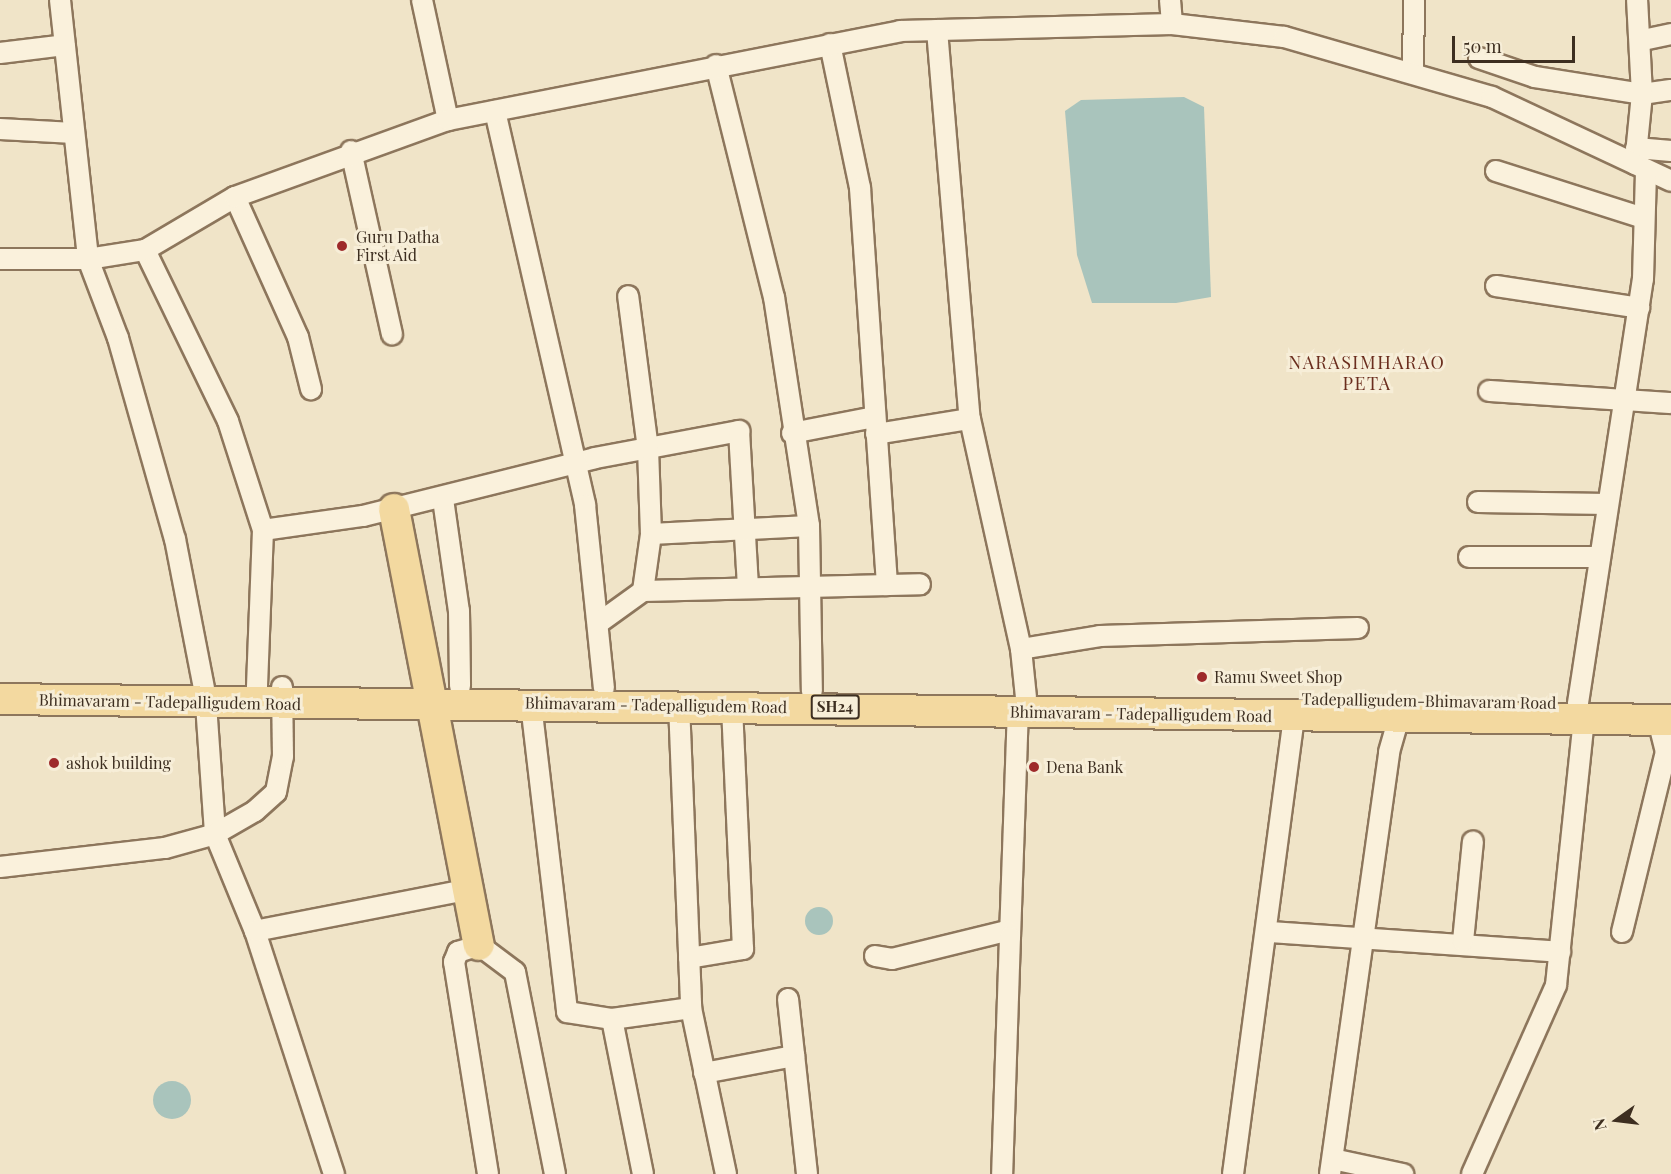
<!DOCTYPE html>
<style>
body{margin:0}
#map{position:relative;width:1671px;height:1174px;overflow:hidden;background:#f0e4c8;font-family:"Playfair Display",serif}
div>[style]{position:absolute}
.water>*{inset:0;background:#a9c4bc}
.round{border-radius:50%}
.roads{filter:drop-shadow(2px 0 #8d765c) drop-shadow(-2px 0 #8d765c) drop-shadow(0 2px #8d765c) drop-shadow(0 -2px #8d765c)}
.street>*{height:20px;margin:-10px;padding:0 10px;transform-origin:10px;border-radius:10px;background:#faf1dc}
.primary>*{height:30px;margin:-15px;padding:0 15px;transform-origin:15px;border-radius:15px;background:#f3d9a0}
.dots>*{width:16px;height:16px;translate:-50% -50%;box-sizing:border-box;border:3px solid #f7eed8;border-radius:50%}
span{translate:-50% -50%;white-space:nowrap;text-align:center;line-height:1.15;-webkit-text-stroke:6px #f7eed8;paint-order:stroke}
.shield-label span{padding:2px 4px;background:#f7eed8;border:2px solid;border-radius:4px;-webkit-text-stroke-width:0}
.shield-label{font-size:15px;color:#3d2e20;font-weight:700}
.poi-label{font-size:16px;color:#3d2e20}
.left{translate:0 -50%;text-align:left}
.street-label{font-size:16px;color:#3d2e20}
.neighbourhood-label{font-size:18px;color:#6b2e1e;letter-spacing:1.5px}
.north{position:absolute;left:1587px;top:1090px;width:60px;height:60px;-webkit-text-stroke:4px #f7eed8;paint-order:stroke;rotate:256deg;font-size:16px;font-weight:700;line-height:24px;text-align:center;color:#3d2e20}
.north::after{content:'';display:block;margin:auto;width:21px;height:27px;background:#3d2e20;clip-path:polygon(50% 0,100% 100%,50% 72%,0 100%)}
.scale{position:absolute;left:1452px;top:36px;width:123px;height:27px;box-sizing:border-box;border:3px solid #3d2e20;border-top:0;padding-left:8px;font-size:18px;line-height:21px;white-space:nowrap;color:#3d2e20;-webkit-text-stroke:4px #f7eed8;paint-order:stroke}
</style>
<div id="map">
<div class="water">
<div style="clip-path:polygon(1184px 97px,1204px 107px,1211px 297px,1176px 303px,1092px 303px,1077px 255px,1065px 111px,1081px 100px)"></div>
<div class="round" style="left:805px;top:907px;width:28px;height:28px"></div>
<div class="round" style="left:153px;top:1081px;width:38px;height:38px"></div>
</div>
<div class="roads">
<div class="street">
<div style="left:60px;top:0;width:261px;rotate:83.8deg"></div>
<div style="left:88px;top:259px;width:85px;rotate:69.2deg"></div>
<div style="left:118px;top:338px;width:209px;rotate:74.2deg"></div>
<div style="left:175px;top:539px;width:152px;rotate:79deg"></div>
<div style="left:422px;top:0;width:123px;rotate:77.8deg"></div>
<div style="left:1170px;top:0;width:24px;rotate:85deg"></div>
<div style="left:937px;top:30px;width:390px;rotate:85.2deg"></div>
<div style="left:970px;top:419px;width:236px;rotate:77.5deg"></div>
<div style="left:1021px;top:649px;width:48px;rotate:84.1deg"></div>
<div style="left:1643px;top:40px;width:29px;rotate:-12deg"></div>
<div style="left:830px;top:44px;width:147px;rotate:78.2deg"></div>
<div style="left:860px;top:188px;width:398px;rotate:86.1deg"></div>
<div style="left:0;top:53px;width:65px;rotate:-7deg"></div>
<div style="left:1479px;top:58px;width:59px;rotate:18.7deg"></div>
<div style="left:1535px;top:77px;width:108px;rotate:9deg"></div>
<div style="left:1642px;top:94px;width:29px;rotate:-8deg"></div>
<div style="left:716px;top:65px;width:239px;rotate:76deg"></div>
<div style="left:774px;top:297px;width:232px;rotate:81.3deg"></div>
<div style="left:809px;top:526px;width:165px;rotate:89deg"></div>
<div style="left:1413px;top:72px;width:72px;rotate:-89.2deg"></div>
<div style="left:495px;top:111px;width:404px;rotate:77.1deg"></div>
<div style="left:585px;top:505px;width:184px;rotate:84.1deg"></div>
<div style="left:0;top:129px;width:74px;rotate:3.1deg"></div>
<div style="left:1636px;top:148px;width:35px;rotate:5deg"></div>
<div style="left:351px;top:151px;width:188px;rotate:77.4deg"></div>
<div style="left:1635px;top:164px;width:70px;rotate:-84.3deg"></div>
<div style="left:1642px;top:94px;width:94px;rotate:-93deg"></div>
<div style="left:1496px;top:171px;width:154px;rotate:17.7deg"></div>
<div style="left:235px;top:197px;width:154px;rotate:65.8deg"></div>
<div style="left:298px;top:337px;width:54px;rotate:76deg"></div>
<div style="left:145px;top:250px;width:190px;rotate:64.1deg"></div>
<div style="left:228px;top:421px;width:114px;rotate:72.2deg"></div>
<div style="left:263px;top:530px;width:158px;rotate:92.2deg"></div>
<div style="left:0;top:259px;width:88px"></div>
<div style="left:88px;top:259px;width:58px;rotate:-9deg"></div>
<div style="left:145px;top:250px;width:104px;rotate:-30.5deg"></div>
<div style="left:235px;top:197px;width:226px;rotate:-19.9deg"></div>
<div style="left:448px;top:120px;width:461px;rotate:-11.1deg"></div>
<div style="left:900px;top:31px;width:272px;rotate:-1.5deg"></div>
<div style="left:1172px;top:24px;width:113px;rotate:6.6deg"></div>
<div style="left:1284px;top:37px;width:216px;rotate:16.1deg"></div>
<div style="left:1492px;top:97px;width:198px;rotate:25.1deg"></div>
<div style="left:1496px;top:286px;width:145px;rotate:8.7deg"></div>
<div style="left:1489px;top:391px;width:182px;rotate:3.8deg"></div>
<div style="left:792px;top:433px;width:84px;rotate:-11deg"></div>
<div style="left:876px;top:434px;width:95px;rotate:-9.1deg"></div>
<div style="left:443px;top:499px;width:113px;rotate:81.9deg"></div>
<div style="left:459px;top:611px;width:75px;rotate:89.2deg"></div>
<div style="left:1478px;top:502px;width:130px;rotate:0.9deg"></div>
<div style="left:263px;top:530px;width:101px;rotate:-8deg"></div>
<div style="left:363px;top:516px;width:239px;rotate:-14deg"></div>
<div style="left:595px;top:458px;width:147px;rotate:-10.6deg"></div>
<div style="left:739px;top:431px;width:157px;rotate:86.7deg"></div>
<div style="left:651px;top:534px;width:158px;rotate:-2.9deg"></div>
<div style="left:1469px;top:557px;width:131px"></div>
<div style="left:643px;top:591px;width:277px;rotate:-1.4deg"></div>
<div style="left:600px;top:622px;width:53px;rotate:-35.8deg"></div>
<div style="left:643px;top:591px;width:58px;rotate:-82deg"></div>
<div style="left:651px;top:534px;width:85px;rotate:-92deg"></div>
<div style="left:648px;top:449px;width:154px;rotate:-97.4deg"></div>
<div style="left:1021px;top:649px;width:80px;rotate:-9.3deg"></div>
<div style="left:1100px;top:636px;width:258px;rotate:-1.8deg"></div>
<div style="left:1578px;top:703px;width:429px;rotate:-81.3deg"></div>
<div style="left:1643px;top:279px;width:109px;rotate:-88.4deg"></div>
<div style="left:206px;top:704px;width:130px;rotate:86deg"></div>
<div style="left:215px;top:834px;width:105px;rotate:67.6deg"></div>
<div style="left:255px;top:931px;width:256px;rotate:72deg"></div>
<div style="left:531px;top:704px;width:310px;rotate:83.3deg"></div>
<div style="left:567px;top:1012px;width:46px;rotate:8.8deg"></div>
<div style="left:612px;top:1019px;width:80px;rotate:-7.9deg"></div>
<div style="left:679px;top:704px;width:304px;rotate:87.7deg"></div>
<div style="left:691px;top:1008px;width:170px;rotate:78.1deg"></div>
<div style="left:0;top:867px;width:166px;rotate:-6.6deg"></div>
<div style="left:165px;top:848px;width:52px;rotate:-15.6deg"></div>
<div style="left:215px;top:834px;width:46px;rotate:-29.9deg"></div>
<div style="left:255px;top:811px;width:28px;rotate:-42deg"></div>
<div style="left:276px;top:792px;width:36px;rotate:-79deg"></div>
<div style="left:283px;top:757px;width:70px;rotate:-90.8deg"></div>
<div style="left:255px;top:931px;width:221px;rotate:-11deg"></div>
<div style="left:1269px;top:932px;width:292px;rotate:3.9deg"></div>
<div style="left:1622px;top:932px;width:185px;rotate:-76.3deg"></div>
<div style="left:1666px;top:752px;width:34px;rotate:-104deg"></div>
<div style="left:1010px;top:937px;width:224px;rotate:-88deg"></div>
<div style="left:1463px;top:941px;width:100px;rotate:-84.3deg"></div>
<div style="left:875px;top:956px;width:17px;rotate:10deg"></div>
<div style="left:892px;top:959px;width:117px;rotate:-13.8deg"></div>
<div style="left:1006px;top:931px;width:7px;rotate:56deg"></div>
<div style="left:1010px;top:937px;width:237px;rotate:91.9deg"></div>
<div style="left:689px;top:958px;width:55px;rotate:-9.5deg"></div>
<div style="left:743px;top:949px;width:244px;rotate:-92.6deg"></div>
<div style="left:788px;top:999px;width:176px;rotate:83.8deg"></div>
<div style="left:612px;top:1019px;width:158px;rotate:78.7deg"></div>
<div style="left:704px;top:1073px;width:92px;rotate:-10.7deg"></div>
<div style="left:1333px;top:1159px;width:72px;rotate:12.1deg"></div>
<div style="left:488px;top:1174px;width:215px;rotate:-99.1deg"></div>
<div style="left:454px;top:962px;width:11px;rotate:-68deg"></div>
<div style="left:458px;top:952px;width:22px;rotate:-18deg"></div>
<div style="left:479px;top:945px;width:45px;rotate:36.9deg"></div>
<div style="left:515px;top:972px;width:206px;rotate:78.8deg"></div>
<div style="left:1233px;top:1174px;width:463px;rotate:-82.4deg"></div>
<div style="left:1330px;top:1174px;width:426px;rotate:-82deg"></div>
<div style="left:1389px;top:752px;width:37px;rotate:-74deg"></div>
<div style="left:1472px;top:1174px;width:207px;rotate:-66deg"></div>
<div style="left:1556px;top:985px;width:269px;rotate:-84deg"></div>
</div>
<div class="primary">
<div style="left:394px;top:509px;width:444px;rotate:79deg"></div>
<div style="left:0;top:699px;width:1671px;rotate:0.72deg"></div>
</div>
</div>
<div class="dots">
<div style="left:342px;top:246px;background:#9e2a2b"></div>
<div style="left:1202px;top:677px;background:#9e2a2b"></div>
<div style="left:54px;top:763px;background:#9e2a2b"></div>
<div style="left:1034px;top:767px;background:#9e2a2b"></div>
</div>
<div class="shield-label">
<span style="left:835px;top:707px">SH24</span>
</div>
<div class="poi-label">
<span class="left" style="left:356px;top:246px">Guru Datha<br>First Aid</span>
<span class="left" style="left:1214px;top:677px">Ramu Sweet Shop</span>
<span class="left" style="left:66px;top:763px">ashok building</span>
<span class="left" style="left:1046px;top:767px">Dena Bank</span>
</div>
<div class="street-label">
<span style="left:1429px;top:701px;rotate:1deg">Tadepalligudem-Bhimavaram Road</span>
<span style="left:170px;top:702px;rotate:1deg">Bhimavaram - Tadepalligudem Road</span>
<span style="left:656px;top:705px;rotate:1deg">Bhimavaram - Tadepalligudem Road</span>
<span style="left:1141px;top:714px;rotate:1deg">Bhimavaram - Tadepalligudem Road</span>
</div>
<div class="neighbourhood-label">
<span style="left:1367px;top:373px">NARASIMHARAO<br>PETA</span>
</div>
<div class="north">N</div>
<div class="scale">50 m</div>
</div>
